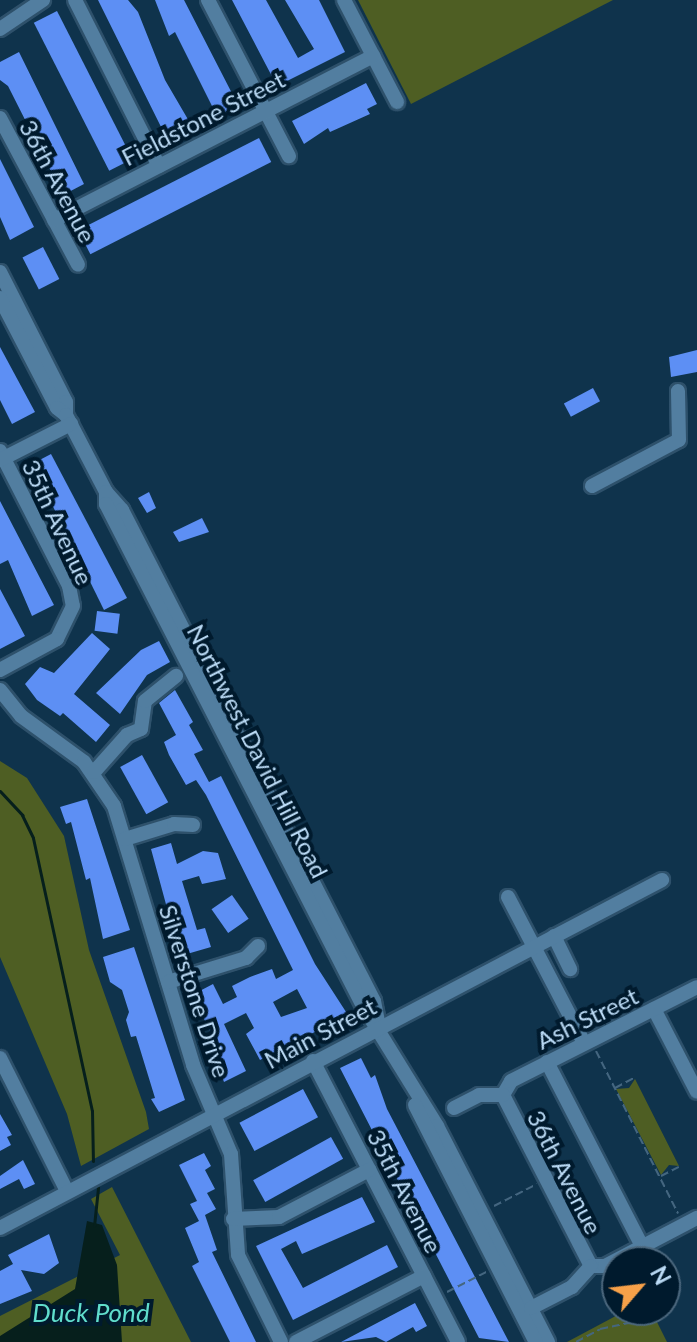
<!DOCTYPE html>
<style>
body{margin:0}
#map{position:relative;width:697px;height:1342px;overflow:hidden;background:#0f334c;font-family:Lato,sans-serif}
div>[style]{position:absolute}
.green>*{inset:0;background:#4e5e23}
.water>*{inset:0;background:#061f1c}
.stream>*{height:3px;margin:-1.5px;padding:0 1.5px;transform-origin:1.5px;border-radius:1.5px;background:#061f1c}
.building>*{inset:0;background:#5d8ff4;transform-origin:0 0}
.path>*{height:2px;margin-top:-1px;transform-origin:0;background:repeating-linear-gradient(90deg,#446680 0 8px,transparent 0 12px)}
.roads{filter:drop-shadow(2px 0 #2e516b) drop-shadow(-2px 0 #2e516b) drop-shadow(0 2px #2e516b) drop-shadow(0 -2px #2e516b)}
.minor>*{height:14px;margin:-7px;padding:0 7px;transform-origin:7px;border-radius:7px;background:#527ea0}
span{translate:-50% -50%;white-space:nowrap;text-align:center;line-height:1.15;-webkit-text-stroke:8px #001a2d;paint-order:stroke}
.street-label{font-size:24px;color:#bbdbf6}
.water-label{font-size:26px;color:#60ddcc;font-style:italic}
.north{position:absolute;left:601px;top:1246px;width:80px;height:80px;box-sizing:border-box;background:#001a2d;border:2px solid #4b677d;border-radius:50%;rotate:62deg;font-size:22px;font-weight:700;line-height:32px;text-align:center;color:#bbdbf6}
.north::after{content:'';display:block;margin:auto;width:28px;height:36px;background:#f7a149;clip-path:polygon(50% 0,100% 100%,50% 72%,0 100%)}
</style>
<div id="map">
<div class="green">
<div style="clip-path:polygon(358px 0,613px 0,411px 104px)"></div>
<div style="clip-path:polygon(0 761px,27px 778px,64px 836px,89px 950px,146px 1112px,149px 1129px,81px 1166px,67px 1114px,0 957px)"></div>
<div style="clip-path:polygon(635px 1079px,679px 1166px,669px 1165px,661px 1175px,616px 1089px,629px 1088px)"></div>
<div style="clip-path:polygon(112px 1187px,191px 1342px,0 1342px,0 1316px,120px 1255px,91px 1199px)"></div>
<div style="clip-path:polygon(627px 1310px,651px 1310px,667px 1342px,567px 1342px)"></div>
</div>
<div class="water">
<div style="clip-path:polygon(87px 1221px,102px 1225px,117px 1265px,122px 1342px,0 1342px,0 1336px,75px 1289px)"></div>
</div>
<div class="stream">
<div style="left:0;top:791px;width:33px;rotate:47deg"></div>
<div style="left:22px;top:815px;width:25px;rotate:64deg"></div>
<div style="left:33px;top:838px;width:279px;rotate:77.8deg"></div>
<div style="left:92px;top:1111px;width:50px;rotate:88.9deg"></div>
<div style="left:94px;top:1226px;width:39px;rotate:-84deg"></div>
</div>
<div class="building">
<div style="clip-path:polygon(98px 0,128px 0,138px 12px,165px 80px,193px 128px,168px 141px)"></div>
<div style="clip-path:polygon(155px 0,184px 0,238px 105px,217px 116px,175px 32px,169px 36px)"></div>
<div style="clip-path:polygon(232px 0,266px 0,298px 58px,314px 49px,285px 0,319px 0,345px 52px,277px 86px)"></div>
<div style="left:57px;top:11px;width:166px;height:26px;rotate:63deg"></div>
<div style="clip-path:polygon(19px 52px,84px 184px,63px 195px,8px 86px,0 80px,0 62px)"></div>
<div style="clip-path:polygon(366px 83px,377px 104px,367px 109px,370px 114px,330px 132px,328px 128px,304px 144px,292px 121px)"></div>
<div style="left:259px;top:138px;width:27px;height:203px;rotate:63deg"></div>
<div style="clip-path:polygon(0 159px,34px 227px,10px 240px,0 217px)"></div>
<div style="left:43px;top:247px;width:36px;height:23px;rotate:63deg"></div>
<div style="clip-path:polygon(0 347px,35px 412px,12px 424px,0 400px)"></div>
<div style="clip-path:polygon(697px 350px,697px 372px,671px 377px,669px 357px)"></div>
<div style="left:593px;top:388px;width:15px;height:33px;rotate:62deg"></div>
<div style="clip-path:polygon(51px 454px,127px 598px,104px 610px,32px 464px)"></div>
<div style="clip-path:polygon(149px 492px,156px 508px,147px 513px,138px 498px)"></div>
<div style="clip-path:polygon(0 501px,54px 605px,32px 616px,8px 560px,0 564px)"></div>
<div style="clip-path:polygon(202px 518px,209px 532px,179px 542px,173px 532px)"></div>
<div style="clip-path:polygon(0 589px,25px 636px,0 649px)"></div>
<div style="left:97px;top:611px;width:23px;height:20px;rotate:7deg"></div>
<div style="clip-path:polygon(92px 633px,110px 649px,74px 694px,110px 725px,96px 742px,63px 713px,60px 716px,37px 700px,25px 684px,40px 667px,54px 673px)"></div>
<div style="clip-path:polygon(159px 641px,170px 662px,147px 675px,120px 714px,96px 693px,141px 650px)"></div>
<div style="clip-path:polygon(evenodd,175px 690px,193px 722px,189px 725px,203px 750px,194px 754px,209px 782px,221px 776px,315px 964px,348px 1015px,260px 1060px,246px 1034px,254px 1028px,246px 1013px,224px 1024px,246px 1071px,224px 1082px,207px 1037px,212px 1035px,192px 995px,213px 984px,223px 1004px,237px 997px,232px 986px,250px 977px,272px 969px,276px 979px,293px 970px,206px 795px,196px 780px,186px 785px,169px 755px,164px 742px,176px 735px,159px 703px,175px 690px,297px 989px,307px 1008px,281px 1017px,273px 1002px,297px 989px)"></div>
<div style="left:142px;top:755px;width:54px;height:25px;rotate:61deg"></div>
<div style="clip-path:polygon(87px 799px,130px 930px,103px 939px,90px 878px,86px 880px,71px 822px,66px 824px,60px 807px)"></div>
<div style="clip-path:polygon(171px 843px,177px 864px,203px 851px,218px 853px,226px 879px,202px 884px,199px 876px,182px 881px,197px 930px,205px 928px,211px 947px,180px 956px,151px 849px)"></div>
<div style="left:232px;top:895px;width:29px;height:25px;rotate:55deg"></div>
<div style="clip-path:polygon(134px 947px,185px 1100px,159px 1112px,151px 1099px,155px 1098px,136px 1036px,131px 1037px,126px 1020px,129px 1012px,122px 990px,110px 982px,103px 957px)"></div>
<div style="clip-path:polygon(361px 1058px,371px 1078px,375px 1075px,387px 1109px,509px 1342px,479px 1338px,340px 1068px)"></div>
<div style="left:303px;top:1089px;width:32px;height:72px;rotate:62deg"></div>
<div style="clip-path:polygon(0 1114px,12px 1135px,7px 1137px,11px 1145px,0 1151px)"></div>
<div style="left:331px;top:1137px;width:25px;height:89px;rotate:61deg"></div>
<div style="clip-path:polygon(204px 1153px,211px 1166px,205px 1170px,215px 1189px,207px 1193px,216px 1209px,205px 1215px,217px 1250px,212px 1252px,256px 1342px,230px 1342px,192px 1266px,199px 1262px,185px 1228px,199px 1221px,190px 1204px,197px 1201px,179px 1165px)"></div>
<div style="clip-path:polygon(23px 1160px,35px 1184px,24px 1189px,19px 1179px,0 1189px,0 1176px)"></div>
<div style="clip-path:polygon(362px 1197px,375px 1222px,302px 1254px,296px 1241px,281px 1249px,303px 1288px,387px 1245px,398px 1267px,293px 1320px,256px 1246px)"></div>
<div style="clip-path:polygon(49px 1234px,59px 1263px,44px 1274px,21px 1270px,32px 1291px,0 1304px,0 1271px,13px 1264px,8px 1255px)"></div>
<div style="clip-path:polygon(415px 1303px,427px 1326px,416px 1332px,413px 1327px,386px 1342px,376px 1337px,341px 1342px)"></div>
</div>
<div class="path">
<div style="left:596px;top:1051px;width:182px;rotate:63.2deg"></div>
<div style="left:615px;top:1088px;width:21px;rotate:-28deg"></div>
<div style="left:661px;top:1176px;width:20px;rotate:-27deg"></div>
<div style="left:494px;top:1206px;width:48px;rotate:-27.1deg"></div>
<div style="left:447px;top:1292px;width:46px;rotate:-27.1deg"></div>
<div style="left:576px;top:1342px;width:27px;rotate:-28deg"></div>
<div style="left:600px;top:1329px;width:34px;rotate:-12deg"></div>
<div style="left:633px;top:1322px;width:19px;rotate:-39deg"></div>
</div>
<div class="roads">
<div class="minor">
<div style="left:75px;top:0;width:186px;rotate:63.2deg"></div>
<div style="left:208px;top:0;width:176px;rotate:62.6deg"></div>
<div style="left:344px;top:0;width:115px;rotate:62.5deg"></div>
<div style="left:0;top:29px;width:52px;rotate:-34deg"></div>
<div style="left:0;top:118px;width:166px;rotate:62deg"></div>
<div style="left:54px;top:220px;width:359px;rotate:-27.2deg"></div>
<div style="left:0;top:272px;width:146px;rotate:63.1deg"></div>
<div style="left:66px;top:402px;width:13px;rotate:90deg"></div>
<div style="left:0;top:298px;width:124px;rotate:62.6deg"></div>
<div style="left:57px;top:408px;width:11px;rotate:38deg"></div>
<div style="left:66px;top:415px;width:87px;rotate:62.5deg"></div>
<div style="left:106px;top:492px;width:24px;rotate:48deg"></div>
<div style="left:122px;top:510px;width:552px;rotate:62.83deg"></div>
<div style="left:374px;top:1001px;width:25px;rotate:79deg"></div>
<div style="left:0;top:451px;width:152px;rotate:62.9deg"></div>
<div style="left:69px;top:586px;width:20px;rotate:79deg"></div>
<div style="left:73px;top:606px;width:37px;rotate:116deg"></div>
<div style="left:57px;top:639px;width:65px;rotate:151.5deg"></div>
<div style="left:0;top:460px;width:80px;rotate:-26.9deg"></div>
<div style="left:592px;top:486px;width:98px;rotate:-27.9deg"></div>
<div style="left:679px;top:440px;width:49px;rotate:-91.2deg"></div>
<div style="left:106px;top:492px;width:12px;rotate:90deg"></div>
<div style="left:106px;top:504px;width:564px;rotate:62.89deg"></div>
<div style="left:363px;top:1006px;width:141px;rotate:58.3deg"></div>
<div style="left:437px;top:1126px;width:243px;rotate:62.8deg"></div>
<div style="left:0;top:690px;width:33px;rotate:51deg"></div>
<div style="left:21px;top:716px;width:78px;rotate:36.1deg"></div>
<div style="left:84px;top:762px;width:53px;rotate:55.7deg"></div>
<div style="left:114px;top:806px;width:271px;rotate:73deg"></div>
<div style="left:193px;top:1065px;width:97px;rotate:66.9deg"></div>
<div style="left:231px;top:1154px;width:101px;rotate:86deg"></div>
<div style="left:238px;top:1255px;width:97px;rotate:63.7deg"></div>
<div style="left:94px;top:772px;width:50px;rotate:-48.3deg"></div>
<div style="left:127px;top:735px;width:15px;rotate:-23deg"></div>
<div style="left:141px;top:729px;width:28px;rotate:-82deg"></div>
<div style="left:145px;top:701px;width:40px;rotate:-39deg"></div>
<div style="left:125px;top:839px;width:51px;rotate:-17deg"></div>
<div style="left:174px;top:824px;width:19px;rotate:3deg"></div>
<div style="left:508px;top:897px;width:165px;rotate:62.5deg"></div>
<div style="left:554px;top:936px;width:37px;rotate:64deg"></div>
<div style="left:168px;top:982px;width:82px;rotate:-17.1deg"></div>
<div style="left:246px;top:958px;width:17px;rotate:-45deg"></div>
<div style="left:654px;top:1009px;width:93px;rotate:62.6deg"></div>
<div style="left:0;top:1058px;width:149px;rotate:63.3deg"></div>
<div style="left:313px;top:1061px;width:316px;rotate:62.7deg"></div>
<div style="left:547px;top:1062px;width:207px;rotate:62.7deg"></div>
<div style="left:503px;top:1095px;width:16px;rotate:-60deg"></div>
<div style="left:511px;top:1081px;width:208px;rotate:-26.8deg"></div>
<div style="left:503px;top:1095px;width:192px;rotate:62.8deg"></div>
<div style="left:415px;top:1105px;width:266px;rotate:63deg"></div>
<div style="left:454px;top:1108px;width:28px;rotate:-27deg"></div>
<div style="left:479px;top:1095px;width:24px"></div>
<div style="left:233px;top:1219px;width:46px;rotate:-2.5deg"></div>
<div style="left:279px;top:1217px;width:102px;rotate:-27.6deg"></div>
<div style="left:0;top:1228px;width:748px;rotate:-27.73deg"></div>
<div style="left:591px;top:1266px;width:14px"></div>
<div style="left:605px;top:1266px;width:104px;rotate:-27.6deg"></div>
<div style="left:531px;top:1308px;width:46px;rotate:-27.1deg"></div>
<div style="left:572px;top:1287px;width:28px;rotate:-48deg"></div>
<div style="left:296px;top:1342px;width:144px;rotate:-27.3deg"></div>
</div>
</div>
<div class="street-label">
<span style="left:203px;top:118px;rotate:-27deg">Fieldstone Street</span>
<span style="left:58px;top:181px;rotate:62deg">36th Avenue</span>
<span style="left:58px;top:522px;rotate:65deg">35th Avenue</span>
<span style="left:258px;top:751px;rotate:63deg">Northwest David Hill Road</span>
<span style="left:195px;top:991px;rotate:72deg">Silverstone Drive</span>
<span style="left:587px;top:1018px;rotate:-26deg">Ash Street</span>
<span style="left:320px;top:1033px;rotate:-28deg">Main Street</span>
<span style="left:565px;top:1172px;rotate:63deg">36th Avenue</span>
<span style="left:405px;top:1191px;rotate:63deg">35th Avenue</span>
</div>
<div class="water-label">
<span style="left:91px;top:1313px">Duck Pond</span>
</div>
<div class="north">N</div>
</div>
